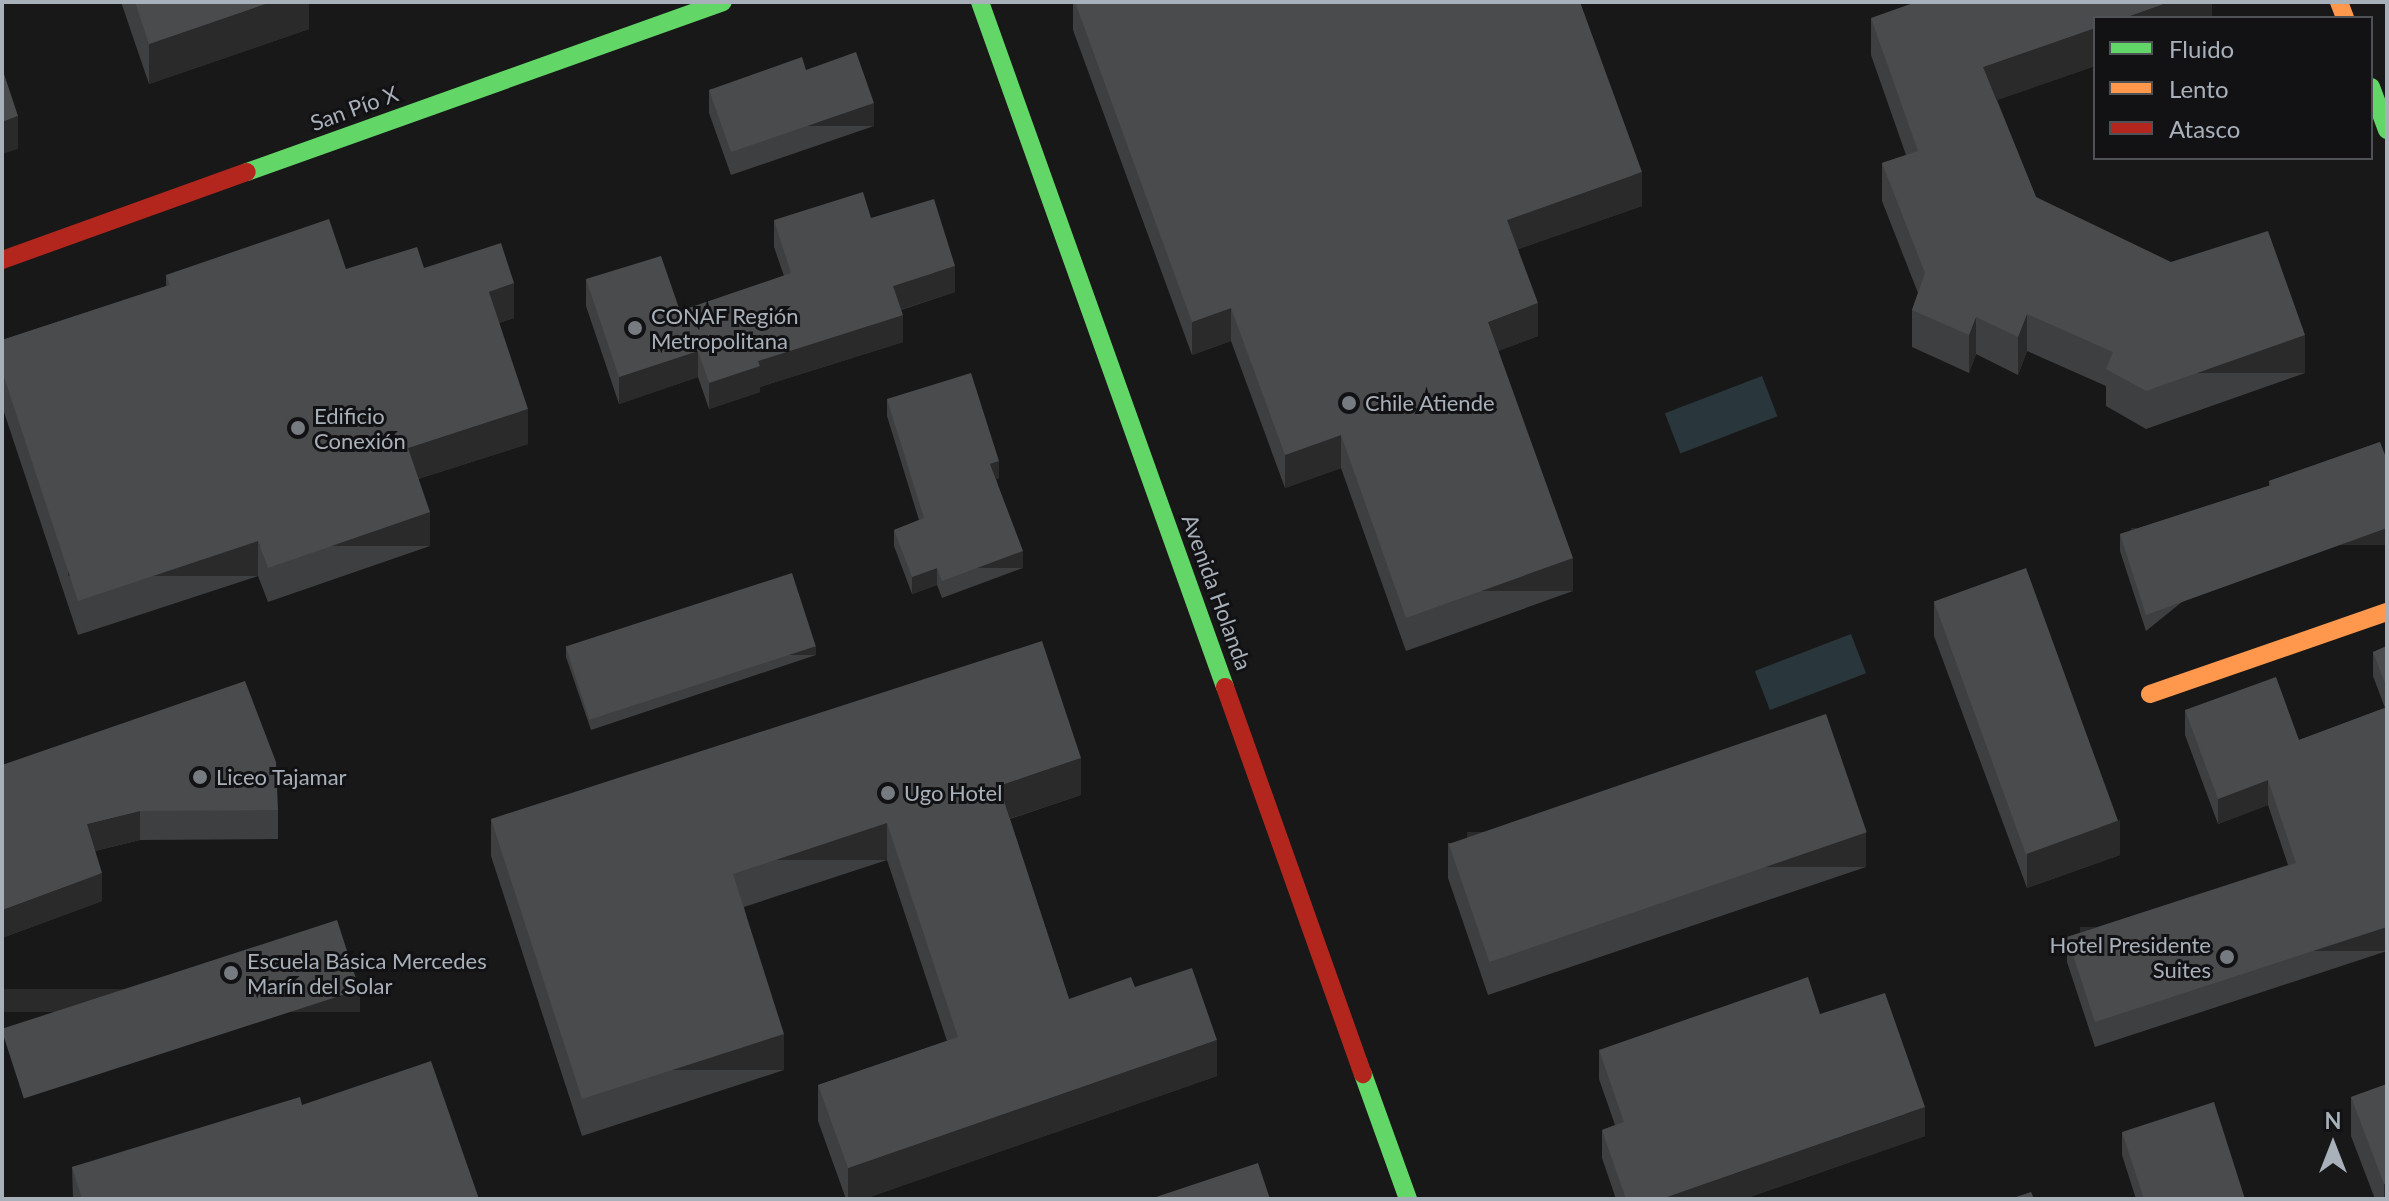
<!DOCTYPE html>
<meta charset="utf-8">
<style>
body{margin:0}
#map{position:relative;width:2389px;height:1201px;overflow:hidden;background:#181818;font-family:Lato,sans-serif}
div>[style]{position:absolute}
.water>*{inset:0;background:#29363b;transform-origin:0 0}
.fast>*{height:18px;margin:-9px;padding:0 9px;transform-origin:9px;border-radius:9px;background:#63d668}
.slow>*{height:18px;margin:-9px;padding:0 9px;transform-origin:9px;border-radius:9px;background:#ff974d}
.jam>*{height:18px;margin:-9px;padding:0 9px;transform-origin:9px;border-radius:9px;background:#b3261e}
.wall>*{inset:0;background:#3e3f40}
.shaded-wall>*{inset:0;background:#2a2a2b;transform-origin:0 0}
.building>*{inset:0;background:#494b4d;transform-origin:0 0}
.dots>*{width:22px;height:22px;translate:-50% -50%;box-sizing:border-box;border:4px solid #121214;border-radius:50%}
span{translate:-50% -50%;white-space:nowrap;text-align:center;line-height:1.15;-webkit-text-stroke:6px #121214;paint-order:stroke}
.street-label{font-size:22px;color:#a8b0ba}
.poi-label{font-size:22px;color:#a8b0ba}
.left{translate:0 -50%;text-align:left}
.right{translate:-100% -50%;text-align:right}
.frame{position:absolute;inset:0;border:4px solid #a8b0ba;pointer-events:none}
.legend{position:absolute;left:2093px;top:16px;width:280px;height:144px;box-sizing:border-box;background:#121214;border:2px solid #4e5156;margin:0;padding:10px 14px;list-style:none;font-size:24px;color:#a8b0ba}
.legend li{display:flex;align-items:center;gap:16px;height:40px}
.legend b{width:40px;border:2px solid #4e5156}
.north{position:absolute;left:2293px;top:1105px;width:80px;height:80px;-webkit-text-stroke:6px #121214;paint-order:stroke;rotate:0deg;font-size:22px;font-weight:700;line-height:32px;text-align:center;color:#a8b0ba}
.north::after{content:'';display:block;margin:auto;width:28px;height:36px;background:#a8b0ba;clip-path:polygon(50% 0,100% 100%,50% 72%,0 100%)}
</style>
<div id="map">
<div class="water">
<div style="left:1762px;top:376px;width:43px;height:104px;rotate:69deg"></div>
<div style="left:1851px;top:634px;width:42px;height:103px;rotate:69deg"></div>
</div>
<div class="fast">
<div style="left:980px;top:2px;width:727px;rotate:70.32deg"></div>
<div style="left:2371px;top:87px;width:46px;rotate:69.6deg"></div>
<div style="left:247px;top:172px;width:505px;rotate:-19.65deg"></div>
<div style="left:1363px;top:1074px;width:133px;rotate:70.2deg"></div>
</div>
<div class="slow">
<div style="left:2339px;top:2px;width:17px;rotate:69deg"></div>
<div style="left:2150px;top:694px;width:251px;rotate:-19.1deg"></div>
</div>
<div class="jam">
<div style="left:2px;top:260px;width:260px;rotate:-19.8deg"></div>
<div style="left:1225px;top:687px;width:411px;rotate:70.4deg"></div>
</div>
<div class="wall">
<div style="clip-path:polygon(121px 2px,309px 2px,309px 29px,149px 84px)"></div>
<div style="clip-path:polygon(1073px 2px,1580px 2px,1642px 206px,1518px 249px,1538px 336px,1498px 351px,1573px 591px,1406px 651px,1341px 468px,1285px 488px,1231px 341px,1192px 355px,1073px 30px)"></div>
<div style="clip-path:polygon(2212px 2px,2212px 18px,2095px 66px,1997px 100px,2036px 197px,2305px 373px,2146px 429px,2106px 406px,2106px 386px,2027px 351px,2018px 375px,1976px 354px,1969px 373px,1912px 347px,1912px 310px,1918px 293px,1882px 201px,1882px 163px,1906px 155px,1871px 55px,1871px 18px)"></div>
<div style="clip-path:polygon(806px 70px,874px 126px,731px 175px,709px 113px,709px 90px)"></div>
<div style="clip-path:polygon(871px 218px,955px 292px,901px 310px,903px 342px,760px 387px,760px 392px,709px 409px,698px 377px,619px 404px,586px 306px,586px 279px,680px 311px,784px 276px,774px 247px,774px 220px)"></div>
<div style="clip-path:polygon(424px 268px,514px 318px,499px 323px,528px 444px,418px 479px,430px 546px,268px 602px,258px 576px,78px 635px,2px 406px,2px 340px,166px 286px,166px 275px)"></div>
<div style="clip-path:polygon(887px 399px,999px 478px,996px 479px,1023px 568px,942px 598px,937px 585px,912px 594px,894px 546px,894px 530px,919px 520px,887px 416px)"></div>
<div style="clip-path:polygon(2380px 442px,2146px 631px,2120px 551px,2120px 534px,2269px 486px,2269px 481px)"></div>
<div style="clip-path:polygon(1934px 601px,2120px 855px,2027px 888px,1934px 636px)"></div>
<div style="clip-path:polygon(2387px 646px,2387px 951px,2095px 1047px,2067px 962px,2067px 937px,2288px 865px,2268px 805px,2218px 824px,2185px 735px,2185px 710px,2299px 740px,2385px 708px,2373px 676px,2373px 652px)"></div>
<div style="clip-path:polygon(566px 648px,816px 655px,591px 730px,566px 657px)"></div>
<div style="clip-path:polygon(2px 765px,278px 810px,278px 839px,140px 840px,95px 851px,102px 901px,2px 938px)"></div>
<div style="clip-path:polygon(1081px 795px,1010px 819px,1069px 999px,1135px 987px,1217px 1076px,864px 1199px,846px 1199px,818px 1121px,818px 1085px,947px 1041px,887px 860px,744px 907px,784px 1070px,582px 1136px,491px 856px,491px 819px)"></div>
<div style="clip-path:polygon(1448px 843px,1866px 867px,1488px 995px,1448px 878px)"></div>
<div style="clip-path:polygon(1820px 1014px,1925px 1136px,1744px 1199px,1616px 1199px,1602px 1158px,1602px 1130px,1615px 1125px,1599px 1079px,1599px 1050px)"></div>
<div style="clip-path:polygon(2387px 1084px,2387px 1199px,2375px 1199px,2351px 1136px,2351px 1097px)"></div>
<div style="clip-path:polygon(302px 1105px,479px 1199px,73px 1199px,72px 1167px)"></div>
<div style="clip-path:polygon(2122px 1132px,2245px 1199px,2136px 1199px,2122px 1155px)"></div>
</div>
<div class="shaded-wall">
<div style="clip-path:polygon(271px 2px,309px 2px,309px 29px,149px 84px,149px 44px)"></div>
<div style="clip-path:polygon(2169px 2px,2212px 2px,2212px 18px,2124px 18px)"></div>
<div style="clip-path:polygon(2095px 28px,2095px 66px,1983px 105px,1983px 67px)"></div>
<div style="left:874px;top:103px;width:23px;height:151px;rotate:90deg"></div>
<div style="clip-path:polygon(18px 116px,18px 149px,2px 154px,2px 122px)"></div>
<div style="clip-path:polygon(1642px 172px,1642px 206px,1507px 253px,1507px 220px)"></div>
<div style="clip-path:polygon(955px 266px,955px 292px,893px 312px,893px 286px)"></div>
<div style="clip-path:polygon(514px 283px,514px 318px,489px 326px,489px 292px)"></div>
<div style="clip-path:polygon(1538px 303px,1538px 336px,1488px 355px,1488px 322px)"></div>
<div style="clip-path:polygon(1231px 308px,1231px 341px,1192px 355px,1192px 322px)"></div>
<div style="clip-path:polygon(2027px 314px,2027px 351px,2018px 375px,2018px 337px)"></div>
<div style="clip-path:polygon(903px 315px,903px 342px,760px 387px,760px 392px,709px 409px,709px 383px,758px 361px)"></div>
<div style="clip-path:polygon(1976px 317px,1976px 354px,1969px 373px,1969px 335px)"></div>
<div style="left:2305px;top:335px;width:38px;height:169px;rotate:90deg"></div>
<div style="clip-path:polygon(698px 351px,698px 377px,619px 404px,619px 377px)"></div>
<div style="clip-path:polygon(528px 409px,528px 444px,408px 482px,408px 448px)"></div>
<div style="clip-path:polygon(1341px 435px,1341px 468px,1285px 488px,1285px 455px)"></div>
<div style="clip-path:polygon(999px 461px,999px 478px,990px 481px,990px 464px)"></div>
<div style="left:430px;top:512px;width:34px;height:171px;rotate:90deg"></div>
<div style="left:2387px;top:528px;width:17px;height:256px;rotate:90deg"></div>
<div style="left:258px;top:541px;width:35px;height:190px;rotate:90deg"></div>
<div style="left:1023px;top:551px;width:17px;height:86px;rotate:90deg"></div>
<div style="left:1573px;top:558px;width:33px;height:177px;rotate:90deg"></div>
<div style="clip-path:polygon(937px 568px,937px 585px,912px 594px,912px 577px)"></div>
<div style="left:816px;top:646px;width:9px;height:237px;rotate:90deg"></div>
<div style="clip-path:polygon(1081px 758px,1081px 795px,999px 822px,999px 786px)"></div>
<div style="clip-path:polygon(2268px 780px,2268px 805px,2218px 824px,2218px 799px)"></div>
<div style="clip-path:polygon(140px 811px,140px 840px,87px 853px,87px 824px)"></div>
<div style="clip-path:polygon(2120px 820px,2120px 855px,2027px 888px,2027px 853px)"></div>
<div style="left:887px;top:823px;width:37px;height:162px;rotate:90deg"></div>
<div style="left:1866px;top:832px;width:35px;height:399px;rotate:90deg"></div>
<div style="clip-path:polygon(102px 873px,102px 901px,2px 938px,2px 910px)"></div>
<div style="left:2387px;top:927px;width:24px;height:307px;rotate:90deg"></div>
<div style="left:360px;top:989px;width:23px;height:377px;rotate:90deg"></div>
<div style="left:784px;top:1034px;width:36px;height:212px;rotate:90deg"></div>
<div style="clip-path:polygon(1217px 1040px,1217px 1076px,864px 1199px,848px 1199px,848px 1168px)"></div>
<div style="clip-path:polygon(1925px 1107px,1925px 1136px,1744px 1199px,1661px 1199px)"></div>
<div style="left:2387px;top:1183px;width:16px;height:3px;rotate:90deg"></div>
</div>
<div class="building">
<div style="clip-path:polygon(135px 2px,271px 2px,149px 44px)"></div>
<div style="clip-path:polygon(1075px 2px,1580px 2px,1642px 172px,1507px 220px,1538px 303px,1488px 322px,1573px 558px,1406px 618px,1341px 435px,1285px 455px,1231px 308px,1192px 322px)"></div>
<div style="clip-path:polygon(1916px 2px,2169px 2px,2124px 18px,2095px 18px,2095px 28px,1983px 67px,2036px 197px,2171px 262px,2268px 231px,2305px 335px,2146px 391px,2106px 369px,2113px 352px,2027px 314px,2018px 337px,1976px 317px,1969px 335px,1912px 310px,1925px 273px,1882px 163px,1918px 151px,1871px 18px)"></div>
<div style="clip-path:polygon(856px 52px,874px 103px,731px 152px,709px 90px,802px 57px,806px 70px)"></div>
<div style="clip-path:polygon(2px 68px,18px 116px,2px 122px)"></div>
<div style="clip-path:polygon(863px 192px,871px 218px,934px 199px,955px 266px,893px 286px,903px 315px,758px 361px,760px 366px,709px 383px,698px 351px,619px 377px,586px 279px,661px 256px,680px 311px,791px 273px,774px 220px)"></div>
<div style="clip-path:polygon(329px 219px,346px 269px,417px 247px,424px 268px,501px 243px,514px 283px,489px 292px,528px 409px,408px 448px,430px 512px,268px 568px,258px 541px,78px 601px,2px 371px,2px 340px,170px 285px,166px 275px)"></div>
<div style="clip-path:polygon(971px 373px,999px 461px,990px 464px,1023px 551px,942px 581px,937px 568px,912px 577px,894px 530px,924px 518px,887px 399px)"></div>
<div style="clip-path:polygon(2380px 442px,2387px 460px,2387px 528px,2146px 615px,2120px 534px,2271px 485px,2269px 481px)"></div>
<div style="left:2026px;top:568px;width:269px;height:98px;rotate:70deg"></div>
<div style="left:792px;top:573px;width:77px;height:238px;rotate:72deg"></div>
<div style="clip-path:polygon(1042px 641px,1081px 758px,999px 786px,1069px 999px,1131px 977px,1135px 987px,1192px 968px,1217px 1040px,848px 1168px,818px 1085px,958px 1037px,887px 823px,733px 874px,784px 1034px,582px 1099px,491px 819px)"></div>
<div style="clip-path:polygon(2387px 646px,2387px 688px,2373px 652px)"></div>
<div style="clip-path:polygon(2276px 677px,2299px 740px,2387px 707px,2387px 927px,2095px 1022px,2067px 937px,2296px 863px,2268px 780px,2218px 799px,2185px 710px)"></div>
<div style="clip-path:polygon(245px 681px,276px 762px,278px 810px,140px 811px,87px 824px,102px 873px,2px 910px,2px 765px)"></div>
<div style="left:1826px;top:714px;width:125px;height:399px;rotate:71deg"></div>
<div style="left:337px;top:920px;width:73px;height:353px;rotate:72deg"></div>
<div style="clip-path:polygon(1808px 977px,1820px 1014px,1885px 993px,1925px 1107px,1661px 1199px,1626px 1199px,1602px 1130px,1624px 1122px,1599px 1050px)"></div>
<div style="clip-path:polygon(431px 1061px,479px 1199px,82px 1199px,72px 1167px,300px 1097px,302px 1105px)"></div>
<div style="clip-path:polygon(2387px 1084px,2387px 1183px,2384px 1184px,2351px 1097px)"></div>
<div style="clip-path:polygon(2214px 1102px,2245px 1199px,2144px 1199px,2122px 1132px)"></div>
<div style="clip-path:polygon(1258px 1163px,1270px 1199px,1150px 1199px)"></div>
<div style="clip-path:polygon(2031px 1192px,2034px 1199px,2010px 1199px)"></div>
</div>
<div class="dots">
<div style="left:635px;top:328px;background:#767b81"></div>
<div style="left:1349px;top:403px;background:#767b81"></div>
<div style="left:298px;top:428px;background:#767b81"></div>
<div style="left:200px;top:777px;background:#767b81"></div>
<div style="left:888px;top:793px;background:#767b81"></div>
<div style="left:2227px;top:957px;background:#767b81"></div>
<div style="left:231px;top:973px;background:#767b81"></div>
</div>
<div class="street-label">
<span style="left:354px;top:108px;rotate:-20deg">San Pío X</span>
<span style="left:1217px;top:592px;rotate:70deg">Avenida Holanda</span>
</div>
<div class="poi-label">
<span class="left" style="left:651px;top:328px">CONAF Región<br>Metropolitana</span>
<span class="left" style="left:1365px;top:403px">Chile Atiende</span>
<span class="left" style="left:314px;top:428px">Edificio<br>Conexión</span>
<span class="left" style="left:216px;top:777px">Liceo Tajamar</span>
<span class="left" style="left:904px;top:793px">Ugo Hotel</span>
<span class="right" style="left:2211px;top:957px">Hotel Presidente<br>Suites</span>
<span class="left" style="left:247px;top:973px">Escuela Básica Mercedes<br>Marín del Solar</span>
</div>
<div class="frame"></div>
<ul class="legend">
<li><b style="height:10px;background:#63d668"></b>Fluido</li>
<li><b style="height:10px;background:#ff974d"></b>Lento</li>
<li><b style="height:10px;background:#b3261e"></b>Atasco</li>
</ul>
<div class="north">N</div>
</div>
